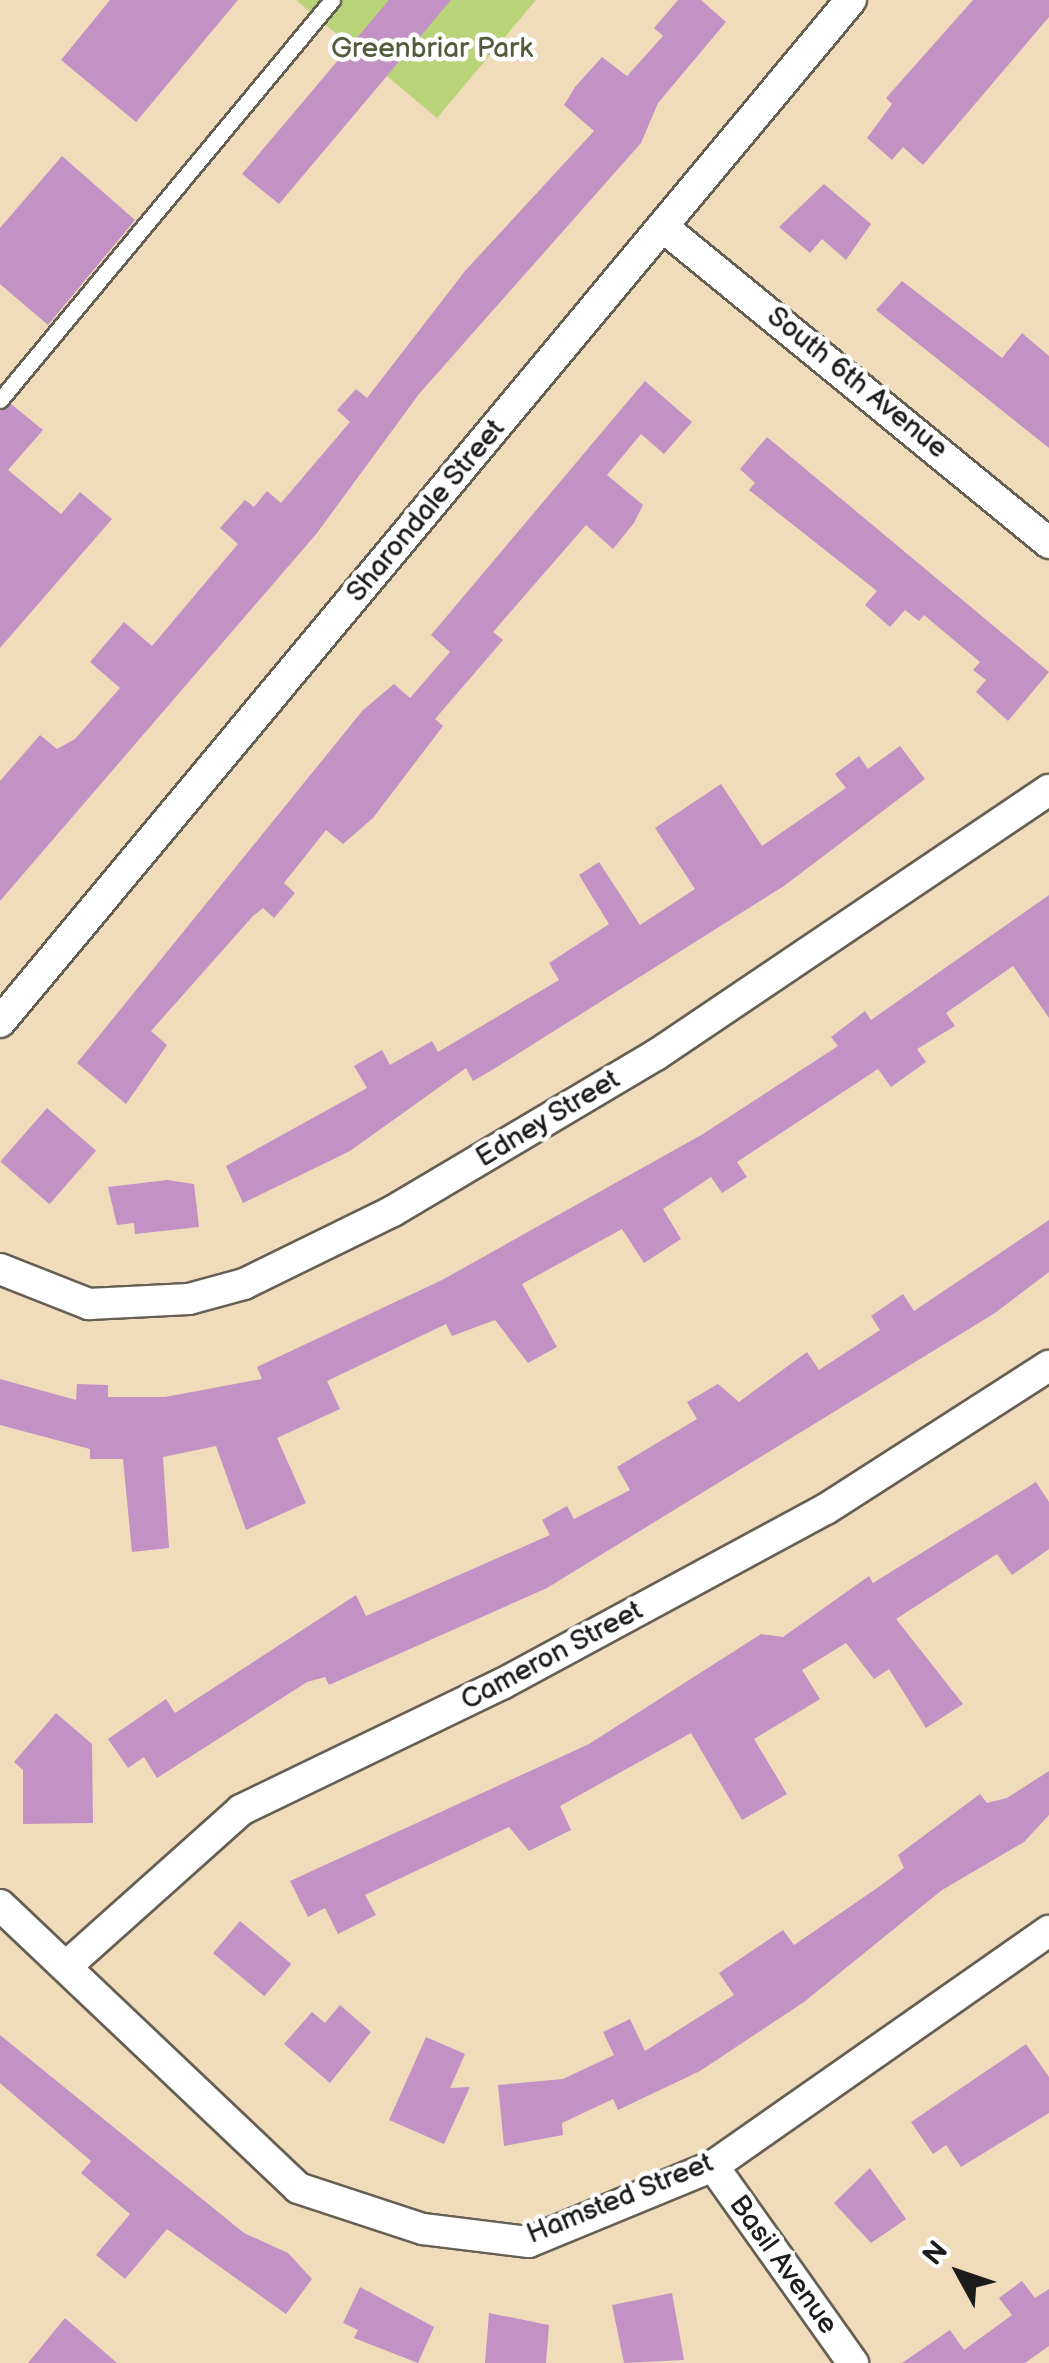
<!DOCTYPE html>
<style>
body{margin:0}
#map{position:relative;width:1049px;height:2363px;overflow:hidden;background:#f0dcbb;font-family:"Balsamiq Sans",sans-serif}
div>[style]{position:absolute}
.green>*{inset:0;background:#b9d378}
.building>*{inset:0;background:#c292c4;transform-origin:0 0}
.roads{filter:drop-shadow(2px 0 #665f54) drop-shadow(-2px 0 #665f54) drop-shadow(0 2px #665f54) drop-shadow(0 -2px #665f54)}
.service>*{height:15px;margin:-7.5px;padding:0 7.5px;transform-origin:7.5px;border-radius:7.5px;background:#fff}
.minor>*{height:30px;margin:-15px;padding:0 15px;transform-origin:15px;border-radius:15px;background:#fff}
span{translate:-50% -50%;white-space:nowrap;text-align:center;line-height:1.15;-webkit-text-stroke:9px #fff;paint-order:stroke}
.park-label{font-size:28px;color:#535c3c}
.street-label{font-size:28px;color:#1c1c1c}
.north{position:absolute;left:909px;top:2223px;width:100px;height:100px;-webkit-text-stroke:8px #fff;paint-order:stroke;rotate:310deg;font-size:28px;font-weight:700;line-height:40px;text-align:center;color:#1c1c1c}
.north::after{content:'';display:block;margin:auto;width:35px;height:45px;background:#1c1c1c;clip-path:polygon(50% 0,100% 100%,50% 72%,0 100%)}
</style>
<div id="map">
<div class="green">
<div style="clip-path:polygon(296px 0,536px 0,437px 118px)"></div>
</div>
<div class="building">
<div style="clip-path:polygon(110px 0,238px 0,136px 122px,61px 60px)"></div>
<div style="clip-path:polygon(389px 0,451px 0,279px 204px,242px 174px)"></div>
<div style="clip-path:polygon(678px 0,701px 0,726px 22px,658px 103px,641px 143px,419px 394px,317px 533px,0 901px,0 781px,40px 735px,57px 749px,75px 739px,120px 688px,90px 662px,124px 622px,152px 646px,238px 544px,220px 528px,245px 500px,254px 507px,267px 491px,281px 503px,350px 422px,337px 410px,356px 389px,367px 398px,465px 271px,594px 131px,564px 105px,575px 87px,602px 57px,627px 76px,663px 36px,654px 28px)"></div>
<div style="clip-path:polygon(973px 0,1049px 0,1049px 17px,923px 165px,903px 147px,892px 160px,867px 138px,892px 104px,886px 98px)"></div>
<div style="clip-path:polygon(62px 156px,135px 220px,48px 325px,0 284px,0 228px)"></div>
<div style="clip-path:polygon(824px 184px,871px 224px,846px 260px,822px 239px,810px 253px,779px 227px)"></div>
<div style="clip-path:polygon(902px 281px,1002px 358px,1022px 333px,1049px 356px,1049px 448px,876px 310px)"></div>
<div style="clip-path:polygon(645px 381px,692px 422px,664px 454px,641px 434px,607px 475px,643px 505px,634px 523px,613px 549px,586px 525px,493px 632px,503px 640px,435px 719px,443px 726px,373px 818px,343px 844px,326px 830px,284px 883px,295px 893px,274px 918px,263px 908px,253px 916px,151px 1031px,167px 1045px,126px 1104px,77px 1063px,363px 710px,394px 684px,410px 698px,450px 652px,431px 635px)"></div>
<div style="clip-path:polygon(11px 404px,43px 430px,8px 470px,61px 514px,80px 492px,112px 519px,0 648px,0 411px)"></div>
<div style="clip-path:polygon(767px 437px,1049px 672px,1008px 721px,976px 692px,986px 680px,973px 670px,980px 662px,924px 615px,919px 621px,905px 610px,890px 627px,865px 605px,877px 591px,749px 490px,755px 483px,740px 469px)"></div>
<div style="clip-path:polygon(900px 746px,925px 779px,784px 886px,497px 1067px,473px 1081px,466px 1068px,350px 1151px,243px 1203px,226px 1166px,367px 1088px,354px 1066px,382px 1050px,390px 1065px,432px 1041px,438px 1052px,559px 980px,549px 963px,609px 924px,579px 875px,599px 862px,640px 925px,695px 889px,655px 828px,721px 784px,762px 846px,846px 788px,835px 774px,859px 756px,868px 769px)"></div>
<div style="clip-path:polygon(1049px 895px,1049px 1018px,1013px 966px,946px 1013px,955px 1026px,917px 1049px,926px 1062px,891px 1087px,878px 1069px,737px 1162px,747px 1177px,722px 1193px,711px 1177px,663px 1209px,681px 1239px,644px 1263px,622px 1229px,522px 1284px,557px 1347px,528px 1363px,495px 1320px,452px 1336px,446px 1324px,327px 1381px,340px 1409px,277px 1438px,306px 1503px,246px 1530px,216px 1446px,163px 1457px,169px 1548px,132px 1552px,123px 1459px,90px 1459px,90px 1449px,0 1425px,0 1379px,76px 1400px,77px 1384px,108px 1385px,108px 1397px,165px 1397px,262px 1379px,257px 1367px,442px 1280px,703px 1134px,838px 1046px,831px 1037px,865px 1011px,871px 1020px)"></div>
<div style="left:47px;top:1108px;width:65px;height:71px;rotate:41deg"></div>
<div style="clip-path:polygon(167px 1180px,194px 1184px,199px 1227px,135px 1234px,134px 1223px,117px 1225px,108px 1187px)"></div>
<div style="clip-path:polygon(1049px 1220px,1049px 1272px,995px 1313px,547px 1588px,329px 1685px,325px 1677px,307px 1682px,157px 1778px,144px 1757px,128px 1768px,108px 1739px,166px 1699px,175px 1713px,356px 1595px,366px 1616px,550px 1535px,542px 1520px,567px 1506px,574px 1519px,630px 1490px,617px 1467px,697px 1419px,687px 1402px,718px 1384px,739px 1402px,807px 1352px,819px 1370px,880px 1330px,871px 1316px,903px 1294px,914px 1311px)"></div>
<div style="clip-path:polygon(1036px 1482px,1049px 1502px,1049px 1549px,1012px 1575px,997px 1554px,896px 1619px,963px 1704px,926px 1728px,889px 1669px,874px 1679px,846px 1643px,802px 1670px,820px 1699px,754px 1739px,787px 1794px,742px 1820px,691px 1733px,560px 1806px,571px 1830px,529px 1851px,509px 1827px,365px 1895px,376px 1915px,338px 1934px,325px 1908px,308px 1917px,290px 1881px,589px 1744px,761px 1634px,783px 1637px,869px 1576px,873px 1583px)"></div>
<div style="clip-path:polygon(56px 1713px,92px 1744px,93px 1823px,23px 1824px,23px 1770px,14px 1762px)"></div>
<div style="clip-path:polygon(1049px 1771px,1049px 1815px,1024px 1842px,942px 1890px,804px 2002px,700px 2071px,618px 2110px,613px 2099px,562px 2123px,563px 2135px,504px 2146px,498px 2085px,563px 2079px,614px 2055px,603px 2032px,630px 2019px,645px 2051px,734px 1995px,719px 1973px,783px 1930px,794px 1945px,880px 1886px,904px 1868px,898px 1855px,980px 1794px,987px 1803px,1007px 1798px)"></div>
<div style="left:240px;top:1921px;width:67px;height:42px;rotate:40deg"></div>
<div style="clip-path:polygon(340px 2005px,371px 2032px,330px 2083px,284px 2044px,312px 2012px,325px 2023px)"></div>
<div style="clip-path:polygon(0 2035px,244px 2233px,288px 2253px,312px 2279px,286px 2314px,167px 2229px,125px 2279px,96px 2255px,130px 2214px,81px 2173px,91px 2161px,0 2083px)"></div>
<div style="clip-path:polygon(426px 2037px,465px 2054px,450px 2088px,470px 2087px,444px 2144px,389px 2120px)"></div>
<div style="clip-path:polygon(1026px 2044px,1049px 2077px,1049px 2113px,961px 2167px,946px 2145px,933px 2154px,911px 2122px)"></div>
<div style="clip-path:polygon(870px 2168px,906px 2219px,871px 2243px,834px 2203px)"></div>
<div style="clip-path:polygon(1022px 2281px,1035px 2298px,1049px 2289px,1049px 2346px,1025px 2363px,902px 2363px,950px 2330px,964px 2350px,1012px 2315px,999px 2298px)"></div>
<div style="clip-path:polygon(360px 2287px,434px 2327px,418px 2363px,354px 2338px,358px 2330px,343px 2323px)"></div>
<div style="clip-path:polygon(672px 2293px,684px 2360px,624px 2363px,612px 2305px)"></div>
<div style="clip-path:polygon(489px 2313px,549px 2325px,546px 2363px,485px 2363px)"></div>
<div style="clip-path:polygon(65px 2318px,117px 2363px,28px 2363px)"></div>
</div>
<div class="roads">
<div class="service">
<div style="left:0;top:400px;width:520px;rotate:-50.31deg"></div>
</div>
<div class="minor">
<div style="left:663px;top:227px;width:499px;rotate:39.3deg"></div>
<div style="left:0;top:1022px;width:1330px;rotate:-50.22deg"></div>
<div style="left:0;top:1269px;width:96px;rotate:21.5deg"></div>
<div style="left:89px;top:1304px;width:100px;rotate:-2.9deg"></div>
<div style="left:189px;top:1299px;width:57px;rotate:-15.3deg"></div>
<div style="left:244px;top:1284px;width:166px;rotate:-26.1deg"></div>
<div style="left:393px;top:1211px;width:306px;rotate:-30.7deg"></div>
<div style="left:656px;top:1055px;width:474px;rotate:-34deg"></div>
<div style="left:0;top:1905px;width:411px;rotate:43.5deg"></div>
<div style="left:298px;top:2188px;width:132px;rotate:18.2deg"></div>
<div style="left:423px;top:2229px;width:107px;rotate:7deg"></div>
<div style="left:529px;top:2242px;width:199px;rotate:-22.4deg"></div>
<div style="left:713px;top:2166px;width:410px;rotate:-35deg"></div>
<div style="left:70px;top:1963px;width:229px;rotate:-41.8deg"></div>
<div style="left:241px;top:1810px;width:290px;rotate:-25.8deg"></div>
<div style="left:502px;top:1684px;width:368px;rotate:-28.4deg"></div>
<div style="left:826px;top:1509px;width:265px;rotate:-32.7deg"></div>
<div style="left:713px;top:2166px;width:242px;rotate:54.6deg"></div>
</div>
</div>
<div class="park-label">
<span style="left:432px;top:49px">Greenbriar Park</span>
</div>
<div class="street-label">
<span style="left:857px;top:383px;rotate:39deg">South 6th Avenue</span>
<span style="left:426px;top:511px;rotate:-50deg">Sharondale Street</span>
<span style="left:548px;top:1119px;rotate:-31deg">Edney Street</span>
<span style="left:552px;top:1656px;rotate:-28deg">Cameron Street</span>
<span style="left:620px;top:2199px;rotate:-22deg">Hamsted Street</span>
<span style="left:783px;top:2265px;rotate:54deg">Basil Avenue</span>
</div>
<div class="north">N</div>
</div>
